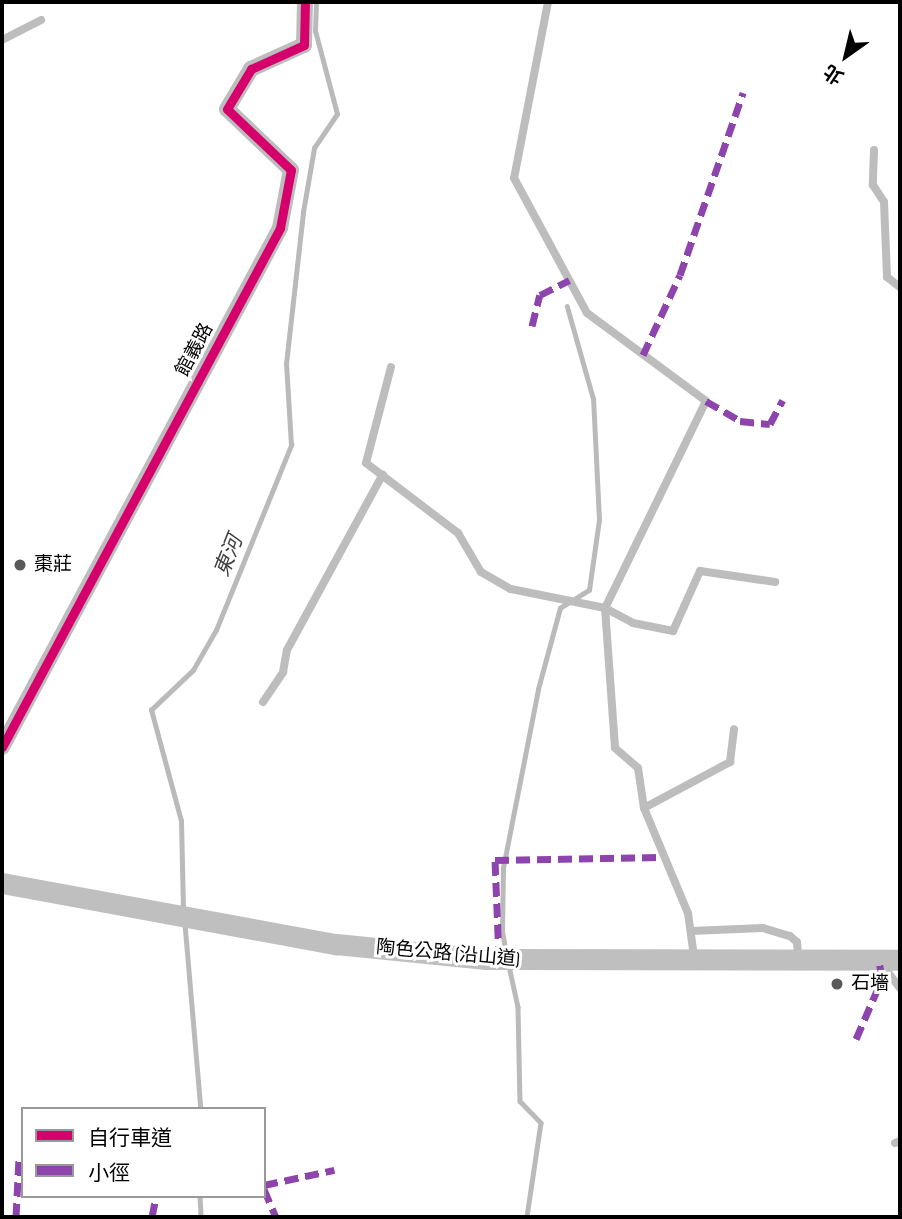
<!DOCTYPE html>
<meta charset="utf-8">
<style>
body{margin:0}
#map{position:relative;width:902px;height:1219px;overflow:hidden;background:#fff;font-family:"Sofia Sans Condensed","Noto Sans TC",sans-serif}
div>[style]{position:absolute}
.stream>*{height:4.5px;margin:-2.25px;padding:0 2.25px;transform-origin:2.25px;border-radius:2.25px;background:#bababa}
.service>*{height:8px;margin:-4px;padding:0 4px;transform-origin:4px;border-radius:4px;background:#bdbdbd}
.minor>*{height:16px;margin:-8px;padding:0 8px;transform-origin:8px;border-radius:8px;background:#bdbdbd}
.secondary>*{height:21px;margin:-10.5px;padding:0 10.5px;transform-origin:10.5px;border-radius:10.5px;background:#bfbfbf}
.quiet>*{height:7px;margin-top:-3.5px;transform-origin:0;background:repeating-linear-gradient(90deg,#8e44ad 0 14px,transparent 0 21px)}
.cycleway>*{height:9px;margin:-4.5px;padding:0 4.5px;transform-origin:4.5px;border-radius:4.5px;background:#d6006c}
.dots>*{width:19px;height:19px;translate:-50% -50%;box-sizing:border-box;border:4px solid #fff;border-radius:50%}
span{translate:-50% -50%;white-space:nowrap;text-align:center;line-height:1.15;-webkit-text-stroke:6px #fff;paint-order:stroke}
.street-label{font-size:19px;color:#000}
.poi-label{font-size:19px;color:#000}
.left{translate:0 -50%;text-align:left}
.water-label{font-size:21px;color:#3e3e3e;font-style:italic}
.frame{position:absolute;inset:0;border:4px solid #000;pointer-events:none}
.legend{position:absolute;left:21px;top:1107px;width:245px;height:91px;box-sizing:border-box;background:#fff;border:2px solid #999;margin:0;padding:9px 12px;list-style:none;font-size:21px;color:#000}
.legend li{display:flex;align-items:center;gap:14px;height:35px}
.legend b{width:35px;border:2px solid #999}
.north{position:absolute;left:811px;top:21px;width:70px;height:70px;-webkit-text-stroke:5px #fff;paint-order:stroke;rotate:214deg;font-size:19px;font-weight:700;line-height:28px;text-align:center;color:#000}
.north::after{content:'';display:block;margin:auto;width:24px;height:32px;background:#000;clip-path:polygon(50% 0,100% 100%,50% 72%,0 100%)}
</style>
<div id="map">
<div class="stream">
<div style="left:183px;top:909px;width:88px;rotate:-91.3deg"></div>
<div style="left:181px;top:821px;width:115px;rotate:-105.1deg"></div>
<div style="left:151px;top:710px;width:58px;rotate:-43.6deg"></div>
<div style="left:193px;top:670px;width:46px;rotate:-60.1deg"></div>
<div style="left:216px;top:630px;width:200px;rotate:-67.9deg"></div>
<div style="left:291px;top:445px;width:81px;rotate:-93.5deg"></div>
<div style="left:286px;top:364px;width:153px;rotate:-83.6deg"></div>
<div style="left:303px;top:212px;width:65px;rotate:-80.2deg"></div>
<div style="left:314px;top:148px;width:41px;rotate:-55.9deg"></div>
<div style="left:337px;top:114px;width:86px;rotate:-104.8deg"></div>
<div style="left:315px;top:31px;width:29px;rotate:-88deg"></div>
<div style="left:185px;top:924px;width:186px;rotate:85.1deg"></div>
<div style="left:506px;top:954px;width:22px;rotate:-100deg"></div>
<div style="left:502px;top:932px;width:64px;rotate:-89.1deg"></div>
<div style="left:503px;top:868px;width:182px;rotate:-78.9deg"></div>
<div style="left:538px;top:689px;width:84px;rotate:-74.8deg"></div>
<div style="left:560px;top:608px;width:34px;rotate:-32deg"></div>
<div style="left:589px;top:590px;width:71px;rotate:-81.9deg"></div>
<div style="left:599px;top:520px;width:121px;rotate:-92.8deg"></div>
<div style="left:593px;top:399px;width:96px;rotate:-105.8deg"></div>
<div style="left:509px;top:966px;width:42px;rotate:77.6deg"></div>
<div style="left:518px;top:1007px;width:94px;rotate:88.8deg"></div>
<div style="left:520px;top:1101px;width:30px;rotate:46deg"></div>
<div style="left:541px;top:1123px;width:95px;rotate:98.5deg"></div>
<div style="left:200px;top:1196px;width:21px;rotate:87deg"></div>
</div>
<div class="service">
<div style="left:548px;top:2px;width:179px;rotate:100.9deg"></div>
<div style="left:514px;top:178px;width:153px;rotate:61.6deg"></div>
<div style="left:587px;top:313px;width:148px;rotate:36.5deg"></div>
<div style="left:706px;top:401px;width:230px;rotate:116deg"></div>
<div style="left:605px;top:608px;width:140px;rotate:85.9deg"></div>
<div style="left:615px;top:748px;width:30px;rotate:41deg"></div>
<div style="left:638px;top:768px;width:40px;rotate:81.5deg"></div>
<div style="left:644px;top:808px;width:114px;rotate:67.3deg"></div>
<div style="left:688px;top:913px;width:44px;rotate:82.2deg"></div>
<div style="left:2px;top:40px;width:44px;rotate:-27.1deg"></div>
<div style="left:874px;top:150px;width:35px;rotate:92deg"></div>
<div style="left:873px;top:185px;width:20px;rotate:57deg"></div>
<div style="left:884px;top:202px;width:75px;rotate:87.7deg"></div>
<div style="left:887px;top:277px;width:16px;rotate:38deg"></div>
<div style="left:391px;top:367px;width:99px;rotate:104.6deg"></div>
<div style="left:366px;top:463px;width:116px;rotate:37.3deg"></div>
<div style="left:458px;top:533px;width:45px;rotate:59.5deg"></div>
<div style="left:481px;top:572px;width:34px;rotate:30deg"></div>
<div style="left:511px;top:589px;width:96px;rotate:11.4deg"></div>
<div style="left:605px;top:608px;width:32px;rotate:28deg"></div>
<div style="left:633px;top:623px;width:41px;rotate:11.3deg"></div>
<div style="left:673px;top:631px;width:66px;rotate:-65.8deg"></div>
<div style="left:700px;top:571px;width:76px;rotate:8.3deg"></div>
<div style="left:263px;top:702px;width:36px;rotate:-56deg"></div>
<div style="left:283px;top:672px;width:22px;rotate:-80deg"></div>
<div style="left:287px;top:650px;width:200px;rotate:-61.4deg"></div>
<div style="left:644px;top:808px;width:98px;rotate:-28.1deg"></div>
<div style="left:730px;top:762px;width:33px;rotate:-83deg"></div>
<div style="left:691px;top:931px;width:72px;rotate:-2.4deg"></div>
<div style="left:763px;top:928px;width:28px;rotate:17deg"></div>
<div style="left:790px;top:936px;width:9px;rotate:41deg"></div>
<div style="left:797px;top:942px;width:16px;rotate:86deg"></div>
<div style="left:881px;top:963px;width:31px;rotate:53deg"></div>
<div style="left:895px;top:1143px;width:5px;rotate:-22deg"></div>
</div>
<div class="minor">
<div style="left:2px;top:747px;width:589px;rotate:-61.82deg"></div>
<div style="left:280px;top:228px;width:59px;rotate:-79.3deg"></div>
<div style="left:291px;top:170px;width:88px;rotate:-136.4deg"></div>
<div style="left:227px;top:109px;width:47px;rotate:-59deg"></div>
<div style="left:251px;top:69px;width:58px;rotate:-24.4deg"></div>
<div style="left:304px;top:45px;width:43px;rotate:-88.7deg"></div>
</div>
<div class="secondary">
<div style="left:2px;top:883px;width:340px;rotate:10.4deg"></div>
<div style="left:336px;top:944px;width:151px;rotate:5.7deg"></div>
<div style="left:486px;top:959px;width:414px;rotate:0.1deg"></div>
</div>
<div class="quiet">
<div style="left:532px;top:326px;width:32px;rotate:-76deg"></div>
<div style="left:540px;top:295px;width:33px;rotate:-27deg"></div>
<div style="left:643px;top:355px;width:88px;rotate:-65.2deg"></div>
<div style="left:680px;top:275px;width:193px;rotate:-70.9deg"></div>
<div style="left:706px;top:401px;width:39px;rotate:30deg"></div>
<div style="left:740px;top:421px;width:30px;rotate:6deg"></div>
<div style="left:770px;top:424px;width:27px;rotate:-62deg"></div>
<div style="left:499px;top:959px;width:99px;rotate:-92.3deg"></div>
<div style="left:495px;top:860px;width:166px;rotate:-1deg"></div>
<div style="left:856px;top:1039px;width:65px;rotate:-66.6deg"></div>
<div style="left:882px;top:979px;width:19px;rotate:-99deg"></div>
<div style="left:264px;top:1185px;width:72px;rotate:-12.1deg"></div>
<div style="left:264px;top:1189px;width:30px;rotate:67deg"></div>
<div style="left:16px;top:1217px;width:59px;rotate:-87.1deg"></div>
<div style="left:152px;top:1217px;width:21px;rotate:-79deg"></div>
</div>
<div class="cycleway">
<div style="left:2px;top:747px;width:589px;rotate:-61.82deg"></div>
<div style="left:280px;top:228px;width:59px;rotate:-79.3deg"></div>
<div style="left:291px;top:170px;width:88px;rotate:-136.4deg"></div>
<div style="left:227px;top:109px;width:47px;rotate:-59deg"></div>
<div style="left:251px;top:69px;width:58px;rotate:-24.4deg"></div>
<div style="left:304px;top:45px;width:43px;rotate:-88.7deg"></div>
</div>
<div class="dots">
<div style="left:20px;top:565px;background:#595959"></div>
<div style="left:837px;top:984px;background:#595959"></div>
</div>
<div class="street-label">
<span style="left:195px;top:350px;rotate:-62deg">館義路</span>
<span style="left:448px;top:954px;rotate:5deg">陶色公路 (沿山道)</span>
</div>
<div class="poi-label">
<span class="left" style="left:34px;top:565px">棗莊</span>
<span class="left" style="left:851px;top:984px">石墻</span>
</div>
<div class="water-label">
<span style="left:229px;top:556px;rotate:-68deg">東河</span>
</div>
<div class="frame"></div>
<ul class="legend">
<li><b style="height:9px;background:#d6006c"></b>自行車道</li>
<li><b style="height:9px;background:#8e44ad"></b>小徑</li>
</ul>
<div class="north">北</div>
</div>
